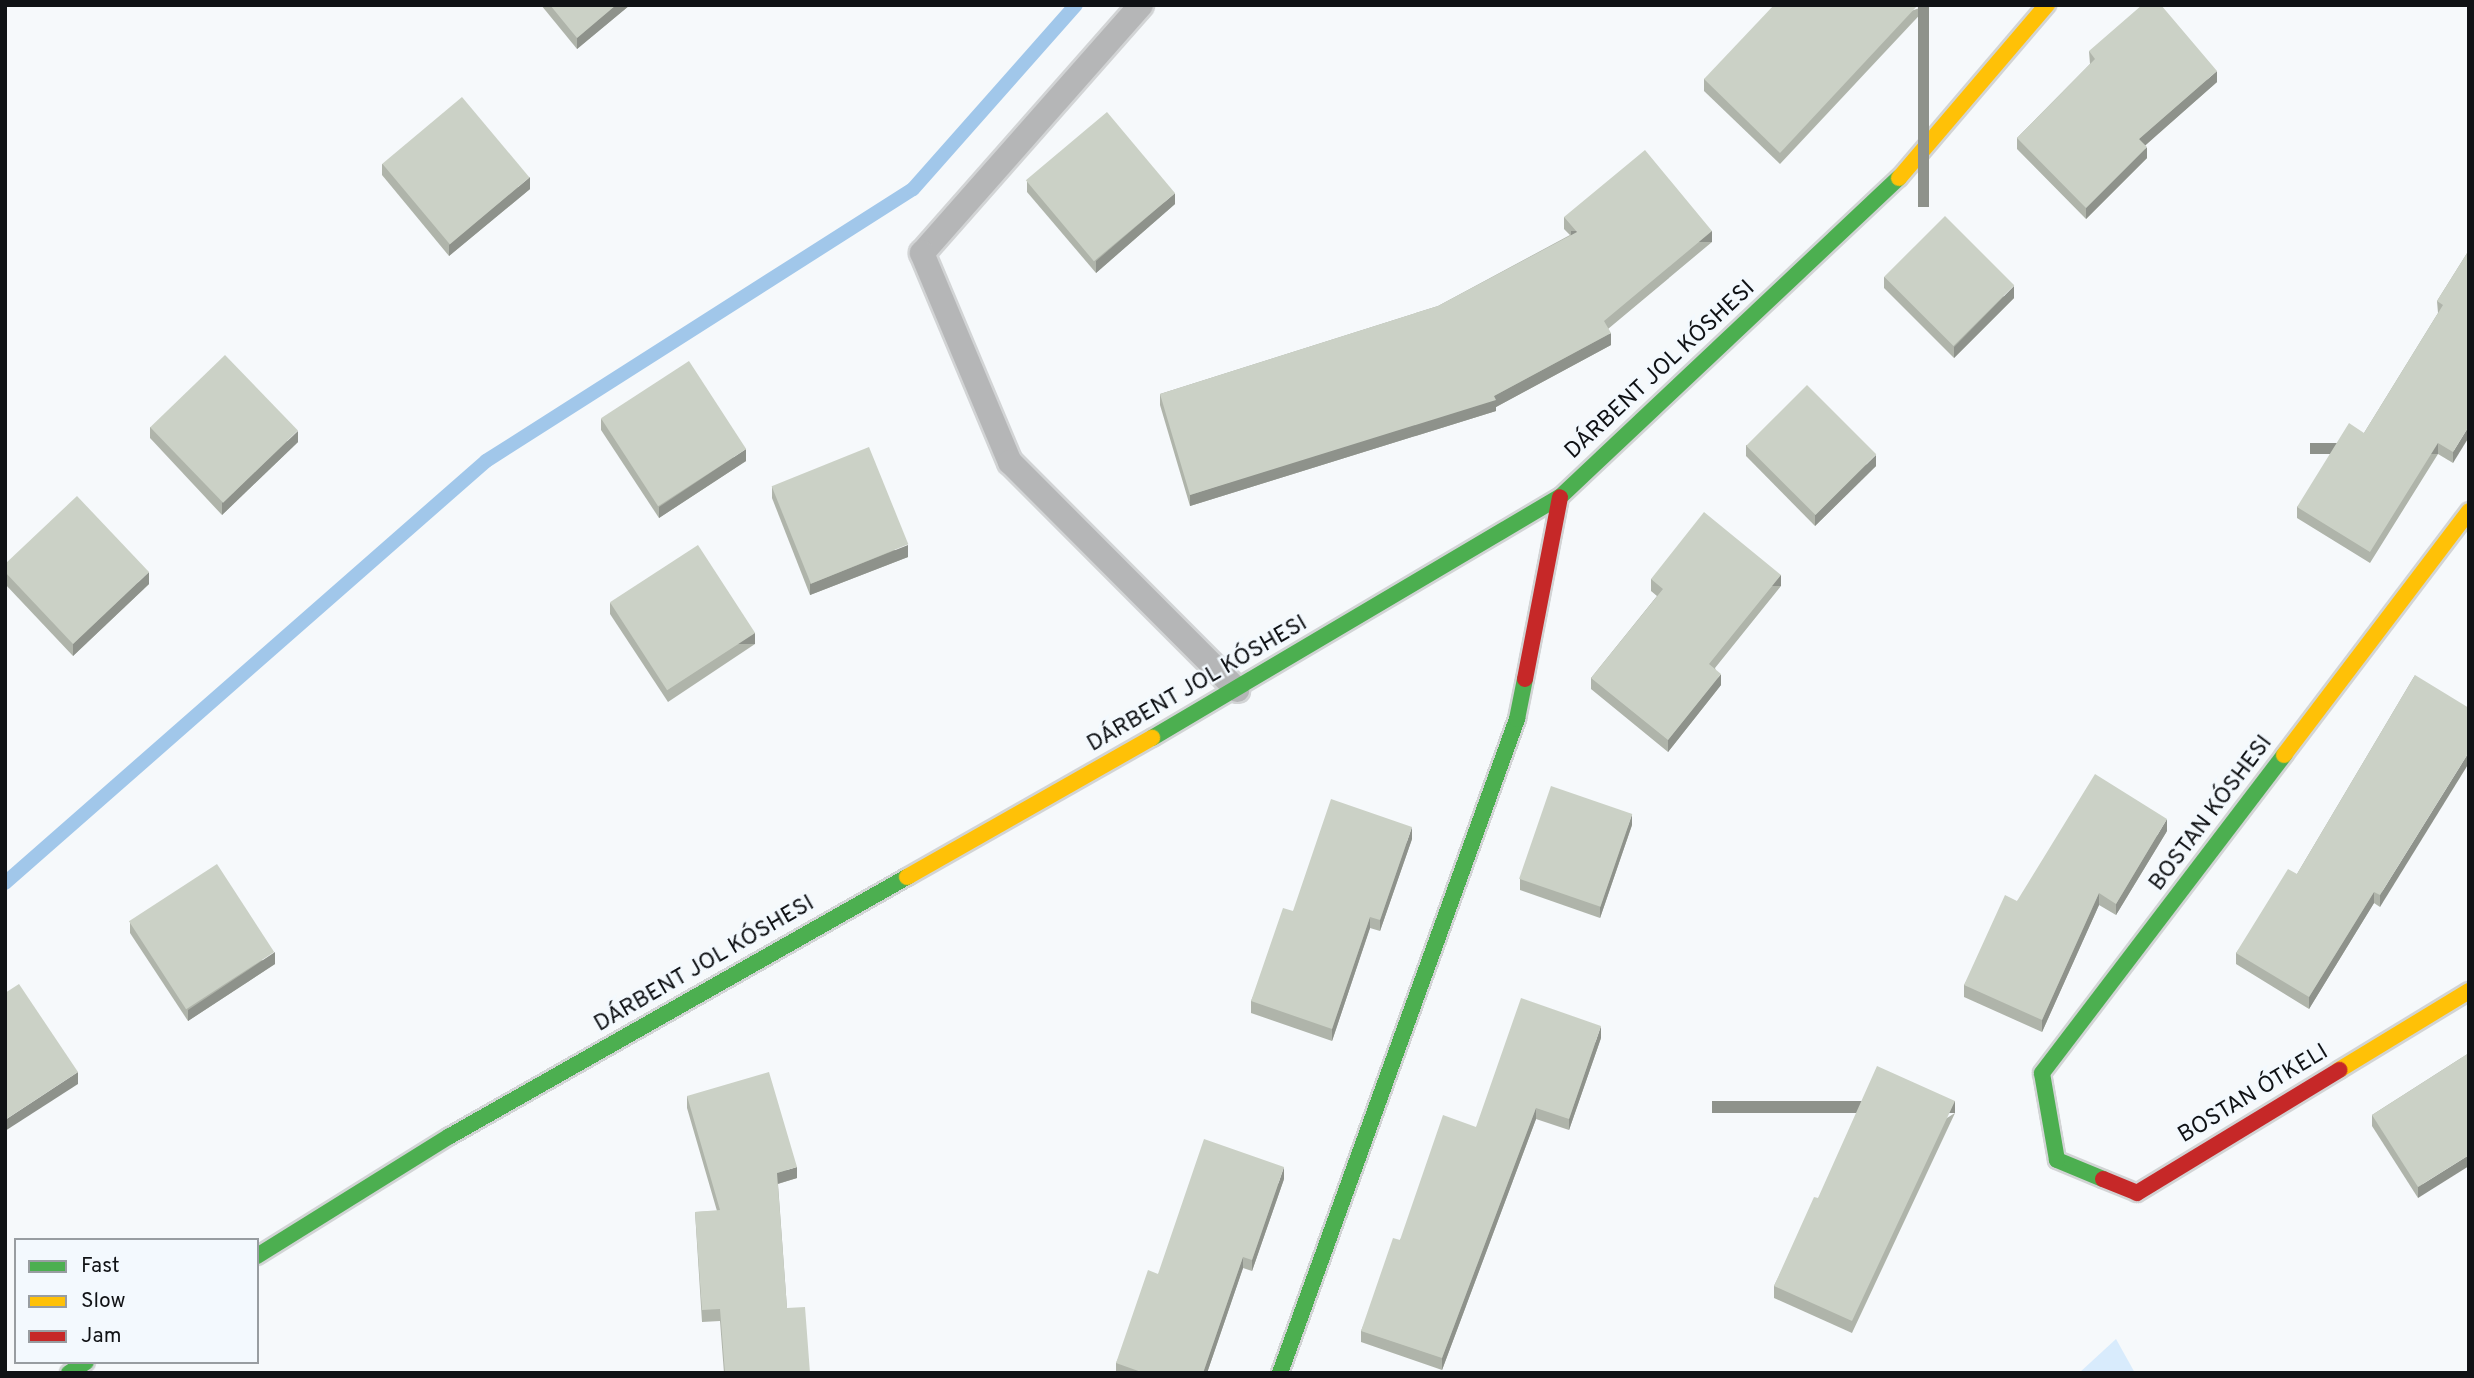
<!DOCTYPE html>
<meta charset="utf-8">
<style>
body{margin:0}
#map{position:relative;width:2474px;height:1378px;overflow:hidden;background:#f6f9fb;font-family:Overpass,sans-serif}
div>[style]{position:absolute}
.green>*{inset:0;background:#d8ebfc}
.stream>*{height:14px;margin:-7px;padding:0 7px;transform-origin:7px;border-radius:7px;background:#a1c7ea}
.roads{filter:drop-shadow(2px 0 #d2d4d5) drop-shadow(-2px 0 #d2d4d5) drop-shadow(0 2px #d2d4d5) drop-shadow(0 -2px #d2d4d5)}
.lane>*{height:24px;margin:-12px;padding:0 12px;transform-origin:12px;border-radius:12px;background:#b5b6b7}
.fast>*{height:16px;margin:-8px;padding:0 8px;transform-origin:8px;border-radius:8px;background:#4caf50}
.slow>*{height:16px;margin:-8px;padding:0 8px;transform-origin:8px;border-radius:8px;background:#ffc107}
.jam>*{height:16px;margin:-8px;padding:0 8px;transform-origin:8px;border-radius:8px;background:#c62828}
.wall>*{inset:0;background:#afb4aa}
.shaded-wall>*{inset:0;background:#8e928b;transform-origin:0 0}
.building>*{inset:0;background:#cbd1c6;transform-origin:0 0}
span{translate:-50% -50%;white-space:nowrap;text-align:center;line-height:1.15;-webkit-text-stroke:5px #f3f9fe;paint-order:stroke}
.street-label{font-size:23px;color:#101215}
.frame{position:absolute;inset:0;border:7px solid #101215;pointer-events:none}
.legend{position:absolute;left:14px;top:1238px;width:245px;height:126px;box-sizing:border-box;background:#f3f9fe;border:2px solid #989da1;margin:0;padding:9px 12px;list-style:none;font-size:21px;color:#101215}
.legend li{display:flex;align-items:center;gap:14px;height:35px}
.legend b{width:35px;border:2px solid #989da1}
</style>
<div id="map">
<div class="green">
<div style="clip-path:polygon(2116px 1339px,2135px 1373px,2079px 1373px)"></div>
</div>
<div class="stream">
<div style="left:5px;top:883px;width:640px;rotate:-41.26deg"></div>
<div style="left:486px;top:461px;width:506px;rotate:-32.5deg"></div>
<div style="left:913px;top:189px;width:246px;rotate:-48.5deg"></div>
</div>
<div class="roads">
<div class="lane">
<div style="left:1141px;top:5px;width:331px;rotate:131.4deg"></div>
<div style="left:922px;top:253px;width:227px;rotate:67.2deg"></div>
<div style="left:1010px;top:462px;width:322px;rotate:45.1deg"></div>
</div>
<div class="fast">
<div style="left:1152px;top:738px;width:474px;rotate:-30.6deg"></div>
<div style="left:1560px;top:497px;width:465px;rotate:-43.3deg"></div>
<div style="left:2103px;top:1179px;width:50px;rotate:-157.6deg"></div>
<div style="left:2057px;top:1160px;width:88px;rotate:-99.8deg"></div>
<div style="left:2042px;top:1073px;width:400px;rotate:-52.7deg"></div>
<div style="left:257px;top:1256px;width:227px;rotate:-31.9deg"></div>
<div style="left:450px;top:1136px;width:525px;rotate:-29.54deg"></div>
<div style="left:69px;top:1373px;width:20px;rotate:-33deg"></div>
<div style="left:1280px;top:1373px;width:696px;rotate:-70.08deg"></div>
<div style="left:1517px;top:719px;width:41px;rotate:-78.7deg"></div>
</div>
<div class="slow">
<div style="left:1899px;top:178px;width:228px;rotate:-49.5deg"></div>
<div style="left:2284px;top:755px;width:306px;rotate:-52.8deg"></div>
<div style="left:907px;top:877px;width:282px;rotate:-29.6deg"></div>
<div style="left:2339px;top:1070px;width:152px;rotate:-31.3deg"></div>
</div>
<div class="jam">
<div style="left:1525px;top:679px;width:185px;rotate:-79.1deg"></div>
<div style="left:2103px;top:1179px;width:37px;rotate:22deg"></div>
<div style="left:2137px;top:1193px;width:237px;rotate:-31.3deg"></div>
</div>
</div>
<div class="wall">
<div style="clip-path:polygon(541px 5px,630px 5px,577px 49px)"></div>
<div style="clip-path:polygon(1929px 5px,1780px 164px,1704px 91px,1704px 79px)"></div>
<div style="clip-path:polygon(2089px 51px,2217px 82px,2145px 145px,2147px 158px,2086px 219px,2017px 149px,2017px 138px,2090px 64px)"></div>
<div style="clip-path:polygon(382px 164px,530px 189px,449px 256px,382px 175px)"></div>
<div style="clip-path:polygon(1027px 181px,1175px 204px,1096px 273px,1027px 192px)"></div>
<div style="clip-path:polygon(1564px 217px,1712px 242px,1608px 329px,1611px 345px,1496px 407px,1496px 411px,1190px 506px,1160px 405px,1160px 394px,1438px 306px,1570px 235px,1564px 229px)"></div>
<div style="clip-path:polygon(2469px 250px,2453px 463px,2438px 454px,2370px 563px,2297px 518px,2297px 507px,2364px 433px,2438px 313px,2437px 301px)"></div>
<div style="clip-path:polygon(1884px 277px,2014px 298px,1954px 358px,1884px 288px)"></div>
<div style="clip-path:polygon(601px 419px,746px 461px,659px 518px,601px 430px)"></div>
<div style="clip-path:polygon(150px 427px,298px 442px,222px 515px,150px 438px)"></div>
<div style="clip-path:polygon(1746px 445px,1876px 466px,1815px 526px,1746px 456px)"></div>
<div style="clip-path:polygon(772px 486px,908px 557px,810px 595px,772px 498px)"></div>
<div style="clip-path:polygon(5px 564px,149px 584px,73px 656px,5px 584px)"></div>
<div style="clip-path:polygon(1651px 579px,1781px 586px,1715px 668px,1721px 685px,1668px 752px,1591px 689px,1591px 678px,1657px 596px,1651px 591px)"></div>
<div style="clip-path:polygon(610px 603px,755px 644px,668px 702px,610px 614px)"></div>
<div style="clip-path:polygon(2415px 675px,2380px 907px,2374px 903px,2309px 1009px,2236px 964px,2236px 953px,2297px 874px)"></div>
<div style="clip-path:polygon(1632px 825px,1600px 918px,1520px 890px,1520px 879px)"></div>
<div style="clip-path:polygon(2167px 831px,2116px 915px,2099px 905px,2042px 1032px,1964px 997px,1964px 985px,2017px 901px)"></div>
<div style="clip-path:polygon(1412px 839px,1380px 931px,1370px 928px,1332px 1041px,1251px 1013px,1251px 1001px,1293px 911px)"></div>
<div style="clip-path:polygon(130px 922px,275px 964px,188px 1021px,130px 933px)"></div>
<div style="clip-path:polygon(1601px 1038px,1569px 1130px,1536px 1119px,1442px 1370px,1361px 1342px,1361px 1331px,1400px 1240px,1476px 1127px)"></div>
<div style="clip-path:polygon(2469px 1053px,2418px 1198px,2372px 1126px,2372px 1115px)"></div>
<div style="clip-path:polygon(687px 1096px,797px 1178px,778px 1184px,787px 1308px,810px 1373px,724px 1373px,720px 1321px,702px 1322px,695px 1212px,717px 1211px,687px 1108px)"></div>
<div style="clip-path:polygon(1955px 1113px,1852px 1333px,1774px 1298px,1774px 1286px,1818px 1198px)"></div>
<div style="clip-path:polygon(1284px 1179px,1252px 1271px,1243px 1268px,1207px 1373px,1116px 1373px,1116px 1363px,1158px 1274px)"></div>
</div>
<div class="shaded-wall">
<div style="clip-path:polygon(616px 5px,630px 5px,577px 49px,577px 38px)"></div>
<div style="left:1918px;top:5px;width:11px;height:202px"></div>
<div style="clip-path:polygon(2217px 71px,2217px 82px,2139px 151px,2139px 139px)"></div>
<div style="clip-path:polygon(2147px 147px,2147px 158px,2086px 219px,2086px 208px)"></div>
<div style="clip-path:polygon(530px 177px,530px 189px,449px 256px,449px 245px)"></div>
<div style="clip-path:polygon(1175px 193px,1175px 204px,1096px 273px,1096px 261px)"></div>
<div style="left:1712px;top:231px;width:11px;height:141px;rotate:90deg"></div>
<div style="clip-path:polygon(2014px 286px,2014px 298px,1954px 358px,1954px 347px)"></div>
<div style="clip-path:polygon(1611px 333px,1611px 345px,1496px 407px,1496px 411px,1190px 506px,1190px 495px,1494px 396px)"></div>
<div style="clip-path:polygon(2469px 426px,2469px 437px,2453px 463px,2453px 452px)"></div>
<div style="clip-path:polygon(298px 431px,298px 442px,222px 515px,222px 503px)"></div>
<div style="left:2438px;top:443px;width:11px;height:128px;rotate:90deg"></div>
<div style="clip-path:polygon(746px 449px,746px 461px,659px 518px,659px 507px)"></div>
<div style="clip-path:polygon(1876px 455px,1876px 466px,1815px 526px,1815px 515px)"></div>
<div style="clip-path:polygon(908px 545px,908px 557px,810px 595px,810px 584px)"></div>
<div style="clip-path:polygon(149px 572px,149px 584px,73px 656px,73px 644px)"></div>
<div style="left:1781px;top:575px;width:11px;height:114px;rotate:90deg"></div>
<div style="left:755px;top:633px;width:11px;height:105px;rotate:90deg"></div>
<div style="clip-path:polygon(1721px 674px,1721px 685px,1668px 752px,1668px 740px)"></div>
<div style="clip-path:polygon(2469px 752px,2469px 763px,2380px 907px,2380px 895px)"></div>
<div style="clip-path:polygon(1632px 814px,1632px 825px,1600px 918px,1600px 907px)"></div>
<div style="clip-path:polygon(2167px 819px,2167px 831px,2116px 915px,2116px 904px)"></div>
<div style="clip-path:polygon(1412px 827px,1412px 839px,1380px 931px,1380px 920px)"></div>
<div style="clip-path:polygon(2374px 892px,2374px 903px,2309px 1009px,2309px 997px)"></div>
<div style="clip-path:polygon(2099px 893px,2099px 905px,2042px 1032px,2042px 1020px)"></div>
<div style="clip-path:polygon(1370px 917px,1370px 928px,1332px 1041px,1332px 1029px)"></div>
<div style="clip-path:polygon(275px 952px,275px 964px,188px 1021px,188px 1010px)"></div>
<div style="clip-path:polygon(1601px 1026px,1601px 1038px,1569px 1130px,1569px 1119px)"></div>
<div style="clip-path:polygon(78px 1072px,78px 1084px,5px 1131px,5px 1120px)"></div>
<div style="left:1955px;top:1101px;width:12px;height:243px;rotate:90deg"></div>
<div style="clip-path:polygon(1536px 1108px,1536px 1119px,1442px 1370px,1442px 1358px)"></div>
<div style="clip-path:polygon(2469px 1155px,2469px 1166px,2418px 1198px,2418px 1187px)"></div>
<div style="clip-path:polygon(797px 1167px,797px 1178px,777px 1184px,777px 1173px)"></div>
<div style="clip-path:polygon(1284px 1167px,1284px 1179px,1252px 1271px,1252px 1260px)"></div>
<div style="clip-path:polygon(1243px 1257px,1243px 1268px,1207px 1373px,1203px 1373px)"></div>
</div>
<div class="building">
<div style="clip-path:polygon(550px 5px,616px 5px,577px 38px)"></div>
<div style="clip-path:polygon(1774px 5px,1918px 5px,1780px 153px,1704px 79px)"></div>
<div style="clip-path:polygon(2142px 5px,2161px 5px,2217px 71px,2139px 139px,2147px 147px,2086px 208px,2017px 138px,2095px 59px,2089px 51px)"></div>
<div style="left:462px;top:97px;width:105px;height:104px;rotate:50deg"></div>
<div style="left:1107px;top:112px;width:106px;height:106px;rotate:50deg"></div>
<div style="clip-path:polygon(1645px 150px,1712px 231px,1604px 321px,1611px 333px,1494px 396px,1496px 400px,1190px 495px,1160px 394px,1438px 306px,1577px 232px,1564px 217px)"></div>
<div style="left:1945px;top:216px;width:98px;height:86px;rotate:45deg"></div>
<div style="clip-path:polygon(2469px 250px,2469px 426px,2453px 452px,2438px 443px,2370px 552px,2297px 507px,2349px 423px,2364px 433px,2443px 305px,2437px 301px)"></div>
<div style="left:225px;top:355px;width:105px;height:104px;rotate:46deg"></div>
<div style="left:689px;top:361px;width:105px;height:105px;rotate:57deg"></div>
<div style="left:1807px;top:385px;width:98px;height:86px;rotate:45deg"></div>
<div style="left:869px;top:447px;width:105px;height:105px;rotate:68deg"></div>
<div style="clip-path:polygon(77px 496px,149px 572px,73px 644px,5px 572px,5px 564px)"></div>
<div style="clip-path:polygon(1704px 512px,1781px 575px,1709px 664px,1721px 674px,1668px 740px,1591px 678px,1663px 589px,1651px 579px)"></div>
<div style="left:698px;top:545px;width:105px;height:105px;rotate:57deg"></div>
<div style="clip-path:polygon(2415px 675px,2469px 708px,2469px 752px,2380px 895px,2374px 892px,2309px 997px,2236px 953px,2288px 869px,2297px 874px)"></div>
<div style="clip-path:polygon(2095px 774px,2167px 819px,2116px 904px,2099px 893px,2042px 1020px,1964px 985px,2005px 895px,2017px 901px)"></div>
<div style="left:1551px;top:786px;width:86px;height:98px;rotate:19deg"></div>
<div style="clip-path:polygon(1331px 799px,1412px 827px,1380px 920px,1370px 917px,1332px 1029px,1251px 1001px,1283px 908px,1293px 911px)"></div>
<div style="left:217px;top:864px;width:105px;height:105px;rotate:57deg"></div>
<div style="clip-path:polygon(19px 984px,78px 1072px,5px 1120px,5px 993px)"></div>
<div style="clip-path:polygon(1521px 998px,1601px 1026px,1569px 1119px,1536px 1108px,1442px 1358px,1361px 1331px,1393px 1238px,1400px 1240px,1443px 1115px,1476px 1127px)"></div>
<div style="clip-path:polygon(2469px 1053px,2469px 1155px,2418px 1187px,2372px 1115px)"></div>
<div style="clip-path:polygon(1877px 1066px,1955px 1101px,1852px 1321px,1774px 1286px,1814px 1197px,1818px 1198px)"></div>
<div style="clip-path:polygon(769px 1072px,797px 1167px,777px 1173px,787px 1308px,805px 1307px,810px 1373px,725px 1373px,720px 1309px,702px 1310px,695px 1212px,720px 1210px,687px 1096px)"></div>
<div style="clip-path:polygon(1204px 1139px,1284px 1167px,1252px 1260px,1243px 1257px,1203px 1373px,1144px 1373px,1116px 1363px,1148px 1270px,1158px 1274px)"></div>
</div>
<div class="street-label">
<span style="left:1661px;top:371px;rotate:-43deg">DÁRBENT JOL KÓSHESI</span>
<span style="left:1198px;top:685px;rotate:-30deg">DÁRBENT JOL KÓSHESI</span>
<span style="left:2212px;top:814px;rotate:-53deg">BOSTAN KÓSHESI</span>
<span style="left:705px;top:965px;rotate:-30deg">DÁRBENT JOL KÓSHESI</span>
<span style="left:2254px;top:1095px;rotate:-31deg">BOSTAN ÓTKELI</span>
</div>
<div class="frame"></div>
<ul class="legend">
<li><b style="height:9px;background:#4caf50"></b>Fast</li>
<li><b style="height:9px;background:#ffc107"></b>Slow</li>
<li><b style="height:9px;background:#c62828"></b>Jam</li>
</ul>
</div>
